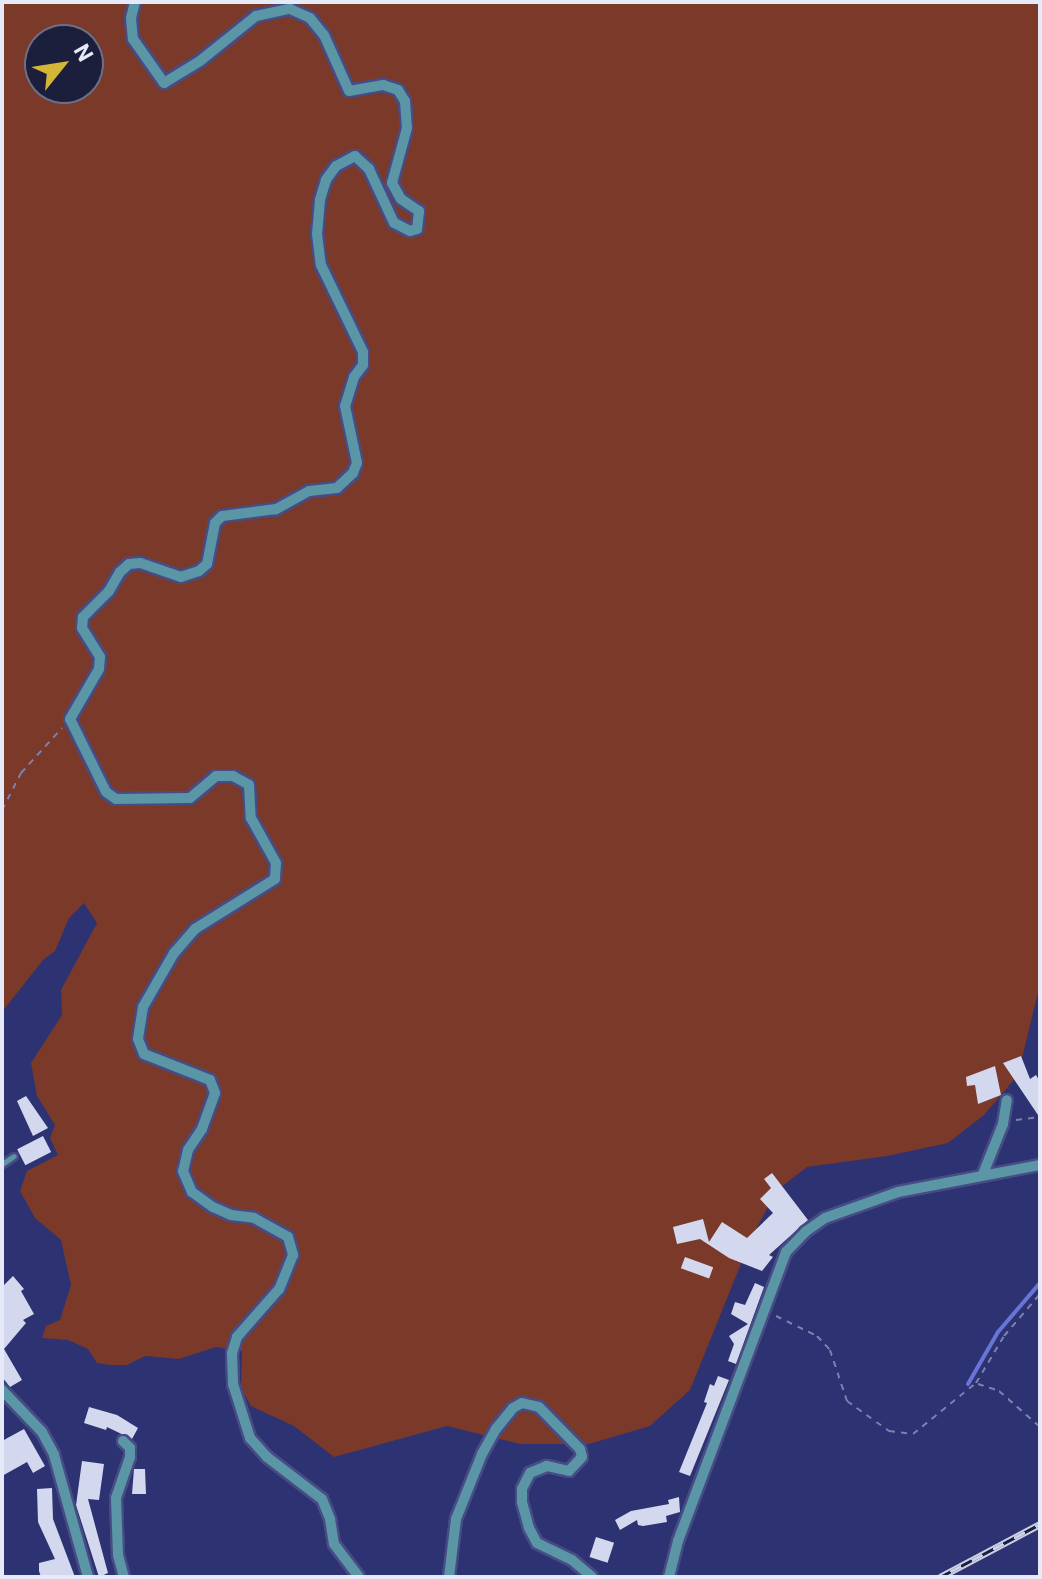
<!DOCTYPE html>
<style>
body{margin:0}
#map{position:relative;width:1042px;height:1579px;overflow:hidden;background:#2d3272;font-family:Roboto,sans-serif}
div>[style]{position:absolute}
.green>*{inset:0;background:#7a3929}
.stream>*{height:4px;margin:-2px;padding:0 2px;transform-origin:2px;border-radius:2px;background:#6874d6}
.building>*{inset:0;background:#d4d8ee;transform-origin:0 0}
.path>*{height:2px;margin-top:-1px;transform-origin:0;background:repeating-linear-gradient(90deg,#7d81ac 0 6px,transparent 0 12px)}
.roads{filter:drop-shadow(2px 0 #474c85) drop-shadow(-2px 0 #474c85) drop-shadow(0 2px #474c85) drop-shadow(0 -2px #474c85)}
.lane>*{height:5px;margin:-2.5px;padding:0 2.5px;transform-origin:2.5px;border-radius:2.5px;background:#5a96a5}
.street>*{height:10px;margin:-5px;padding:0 5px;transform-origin:5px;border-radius:5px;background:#5a96a5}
.rail>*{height:7px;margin-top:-3.5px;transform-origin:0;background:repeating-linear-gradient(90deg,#1b1f3c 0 12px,#cdd1e6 0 24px);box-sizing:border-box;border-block:2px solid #cdd1e6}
span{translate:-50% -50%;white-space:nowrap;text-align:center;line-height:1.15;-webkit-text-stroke:8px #1b1f3c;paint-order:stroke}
.frame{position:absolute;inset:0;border:4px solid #e5e9f8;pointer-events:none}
.north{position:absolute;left:24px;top:24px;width:80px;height:80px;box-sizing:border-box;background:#1b1f3c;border:2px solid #6c7087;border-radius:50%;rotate:60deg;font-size:22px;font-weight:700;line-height:32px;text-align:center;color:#e5e9f8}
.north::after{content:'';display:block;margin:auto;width:28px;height:36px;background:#d3b635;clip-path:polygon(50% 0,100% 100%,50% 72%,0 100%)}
</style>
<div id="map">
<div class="green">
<div style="clip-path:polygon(evenodd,2px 2px,1040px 2px,1040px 984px,1018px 1075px,984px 1115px,948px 1143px,887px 1156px,807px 1167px,776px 1191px,751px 1239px,690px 1390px,650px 1426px,589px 1444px,520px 1444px,447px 1426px,334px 1457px,294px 1426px,251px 1406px,241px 1389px,242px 1351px,216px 1347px,179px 1359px,145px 1356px,127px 1365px,111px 1365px,97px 1363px,88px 1349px,68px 1340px,42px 1338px,46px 1326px,60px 1320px,71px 1285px,61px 1240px,35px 1218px,20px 1191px,27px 1171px,58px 1155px,50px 1138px,55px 1125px,37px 1096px,31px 1063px,62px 1015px,61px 990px,97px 923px,84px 903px,69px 918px,55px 951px,43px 960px,2px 1012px,2px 2px,40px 40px,88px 40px,88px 88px,40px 88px,40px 40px)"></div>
</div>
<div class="stream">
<div style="left:968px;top:1384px;width:60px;rotate:-60deg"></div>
<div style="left:998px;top:1332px;width:65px;rotate:-49.4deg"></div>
<div style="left:705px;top:1483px;width:163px;rotate:-69.6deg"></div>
</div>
<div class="building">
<div style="clip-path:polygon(1021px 1056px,1030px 1079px,1036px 1075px,1040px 1082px,1040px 1118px,1003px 1063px)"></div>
<div style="clip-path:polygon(995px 1066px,1001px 1095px,978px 1104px,975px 1085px,967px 1086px,966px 1077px)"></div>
<div style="clip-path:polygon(26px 1096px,48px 1128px,33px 1136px,17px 1101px)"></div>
<div style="left:43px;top:1136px;width:18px;height:29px;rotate:63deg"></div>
<div style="clip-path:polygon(772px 1173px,808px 1220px,769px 1255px,773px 1257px,762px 1271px,729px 1258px,700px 1239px,677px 1244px,673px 1227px,703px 1219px,709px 1242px,722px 1222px,747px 1238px,773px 1213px,760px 1199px,771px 1188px,764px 1179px)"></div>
<div style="left:685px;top:1257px;width:30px;height:12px;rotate:20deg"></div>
<div style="clip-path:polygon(13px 1276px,24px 1289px,21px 1291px,34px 1314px,23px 1320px,26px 1323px,4px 1349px,22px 1380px,10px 1387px,2px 1377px,2px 1287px)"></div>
<div style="clip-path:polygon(755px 1283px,764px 1287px,736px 1364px,728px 1361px,734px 1344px,729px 1336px,748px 1324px,731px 1314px,735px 1302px,745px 1305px)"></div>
<div style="clip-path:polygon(718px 1376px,729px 1380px,690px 1476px,679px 1472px,707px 1403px,704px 1402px,710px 1384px,714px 1386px)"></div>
<div style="clip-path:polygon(89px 1407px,117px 1415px,138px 1428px,132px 1439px,107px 1427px,106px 1430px,84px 1423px)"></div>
<div style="clip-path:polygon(24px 1429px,45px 1466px,33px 1473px,27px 1462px,2px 1476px,2px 1441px)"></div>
<div style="clip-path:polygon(82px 1461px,104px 1464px,99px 1500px,88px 1499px,108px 1573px,99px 1577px,76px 1505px)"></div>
<div style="clip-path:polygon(134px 1469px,145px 1469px,146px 1494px,132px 1494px)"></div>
<div style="clip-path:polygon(52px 1488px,53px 1519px,75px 1577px,41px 1577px,39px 1571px,39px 1563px,55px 1559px,38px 1522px,37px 1489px)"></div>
<div style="clip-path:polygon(679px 1497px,680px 1512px,666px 1516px,667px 1522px,643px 1526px,638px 1525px,637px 1520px,620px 1530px,615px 1520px,631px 1511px,669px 1504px,668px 1500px)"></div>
<div style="left:596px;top:1537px;width:19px;height:21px;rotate:18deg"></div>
</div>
<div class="path">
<div style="left:2px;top:810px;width:42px;rotate:-62.8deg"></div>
<div style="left:21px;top:773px;width:61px;rotate:-47.7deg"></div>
<div style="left:1016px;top:1120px;width:24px;rotate:-7deg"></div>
<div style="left:776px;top:1316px;width:46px;rotate:26deg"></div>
<div style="left:817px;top:1336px;width:19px;rotate:47deg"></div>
<div style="left:830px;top:1350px;width:54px;rotate:71.6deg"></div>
<div style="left:847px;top:1401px;width:52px;rotate:35.5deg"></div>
<div style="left:889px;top:1431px;width:24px;rotate:7deg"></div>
<div style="left:913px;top:1434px;width:81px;rotate:-39deg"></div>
<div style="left:976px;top:1383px;width:55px;rotate:-59.2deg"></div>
<div style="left:1004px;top:1336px;width:55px;rotate:-49.4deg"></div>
<div style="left:978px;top:1384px;width:22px;rotate:18deg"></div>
<div style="left:999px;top:1391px;width:55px;rotate:41.3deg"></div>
</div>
<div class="roads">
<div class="lane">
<div style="left:2px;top:1164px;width:14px;rotate:-34deg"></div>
</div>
<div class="street">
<div style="left:135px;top:2px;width:16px;rotate:104deg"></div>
<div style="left:131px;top:18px;width:21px;rotate:85deg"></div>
<div style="left:133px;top:39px;width:54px;rotate:54.8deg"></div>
<div style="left:164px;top:83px;width:42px;rotate:-31.4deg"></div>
<div style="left:200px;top:61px;width:72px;rotate:-38.8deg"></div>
<div style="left:256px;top:16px;width:35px;rotate:-12deg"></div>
<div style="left:290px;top:9px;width:22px;rotate:24deg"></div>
<div style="left:310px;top:18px;width:22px;rotate:51deg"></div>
<div style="left:324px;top:35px;width:61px;rotate:65.9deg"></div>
<div style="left:349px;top:91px;width:35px;rotate:-10deg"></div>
<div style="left:383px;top:85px;width:16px;rotate:18deg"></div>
<div style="left:398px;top:90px;width:13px;rotate:58deg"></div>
<div style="left:405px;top:101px;width:27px;rotate:86deg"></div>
<div style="left:407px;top:128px;width:57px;rotate:105.3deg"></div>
<div style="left:392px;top:183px;width:18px;rotate:61deg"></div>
<div style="left:401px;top:199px;width:22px;rotate:34deg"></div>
<div style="left:419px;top:211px;width:18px;rotate:96deg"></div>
<div style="left:417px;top:229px;width:7px;rotate:164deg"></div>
<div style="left:410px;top:231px;width:18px;rotate:-153deg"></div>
<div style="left:394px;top:223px;width:60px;rotate:-114.8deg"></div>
<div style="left:369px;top:169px;width:19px;rotate:-137deg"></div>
<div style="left:355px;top:156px;width:21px;rotate:152deg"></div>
<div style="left:336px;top:166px;width:17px;rotate:126deg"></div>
<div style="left:326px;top:180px;width:21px;rotate:107deg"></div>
<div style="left:320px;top:200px;width:34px;rotate:95deg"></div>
<div style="left:317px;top:234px;width:31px;rotate:83deg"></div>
<div style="left:321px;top:265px;width:97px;rotate:64.2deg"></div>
<div style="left:363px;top:352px;width:13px;rotate:90deg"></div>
<div style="left:363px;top:365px;width:15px;rotate:127deg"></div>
<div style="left:354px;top:377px;width:30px;rotate:107deg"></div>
<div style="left:345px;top:406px;width:58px;rotate:78.1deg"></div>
<div style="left:357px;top:463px;width:11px;rotate:112deg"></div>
<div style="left:353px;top:473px;width:22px;rotate:137deg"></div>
<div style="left:337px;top:488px;width:28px;rotate:174deg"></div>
<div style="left:309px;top:491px;width:38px;rotate:151deg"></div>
<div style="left:276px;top:509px;width:54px;rotate:172.6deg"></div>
<div style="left:222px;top:516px;width:10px;rotate:135deg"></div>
<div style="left:215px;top:523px;width:42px;rotate:101deg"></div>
<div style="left:207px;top:564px;width:11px;rotate:139deg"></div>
<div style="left:199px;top:571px;width:19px;rotate:162deg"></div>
<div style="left:181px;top:577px;width:43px;rotate:-161.1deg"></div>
<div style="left:140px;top:563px;width:11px;rotate:175deg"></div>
<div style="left:129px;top:564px;width:12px;rotate:138deg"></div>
<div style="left:120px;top:572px;width:22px;rotate:120deg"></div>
<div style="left:109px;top:591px;width:37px;rotate:135deg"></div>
<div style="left:83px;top:617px;width:11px;rotate:95deg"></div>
<div style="left:82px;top:628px;width:34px;rotate:58deg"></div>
<div style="left:100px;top:657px;width:12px;rotate:95deg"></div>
<div style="left:99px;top:669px;width:58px;rotate:120.1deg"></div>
<div style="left:70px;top:719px;width:81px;rotate:63.7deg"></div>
<div style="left:106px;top:792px;width:12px;rotate:35deg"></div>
<div style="left:116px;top:799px;width:74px;rotate:-0.8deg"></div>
<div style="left:190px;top:798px;width:34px;rotate:-40deg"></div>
<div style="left:216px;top:776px;width:17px"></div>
<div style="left:233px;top:776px;width:18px;rotate:29deg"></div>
<div style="left:249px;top:785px;width:33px;rotate:87deg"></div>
<div style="left:251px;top:818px;width:51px;rotate:60.9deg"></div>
<div style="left:276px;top:863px;width:16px;rotate:94deg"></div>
<div style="left:275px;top:879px;width:94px;rotate:148deg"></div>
<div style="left:195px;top:929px;width:32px;rotate:131deg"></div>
<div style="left:174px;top:953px;width:62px;rotate:119.9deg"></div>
<div style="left:143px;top:1007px;width:32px;rotate:99deg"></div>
<div style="left:138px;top:1039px;width:16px;rotate:68deg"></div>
<div style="left:144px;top:1054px;width:71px;rotate:21.5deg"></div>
<div style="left:210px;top:1080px;width:14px;rotate:69deg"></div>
<div style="left:215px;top:1093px;width:38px;rotate:110deg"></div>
<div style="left:202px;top:1129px;width:25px;rotate:124deg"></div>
<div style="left:188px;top:1150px;width:22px;rotate:103deg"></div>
<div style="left:183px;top:1171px;width:23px;rotate:67deg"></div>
<div style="left:192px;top:1192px;width:26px;rotate:36deg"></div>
<div style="left:213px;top:1207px;width:20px;rotate:24deg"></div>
<div style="left:231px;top:1215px;width:23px;rotate:7deg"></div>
<div style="left:254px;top:1218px;width:39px;rotate:29deg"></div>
<div style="left:288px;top:1237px;width:19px;rotate:74deg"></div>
<div style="left:293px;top:1255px;width:37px;rotate:112deg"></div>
<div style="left:279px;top:1289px;width:64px;rotate:131.2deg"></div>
<div style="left:237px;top:1337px;width:17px;rotate:107deg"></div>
<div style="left:232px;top:1353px;width:31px;rotate:88deg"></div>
<div style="left:233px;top:1384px;width:57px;rotate:72.5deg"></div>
<div style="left:250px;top:1438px;width:25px;rotate:48deg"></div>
<div style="left:267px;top:1457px;width:69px;rotate:37.4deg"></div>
<div style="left:322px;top:1499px;width:22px;rotate:68deg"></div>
<div style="left:330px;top:1519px;width:25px;rotate:81deg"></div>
<div style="left:334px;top:1544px;width:41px;rotate:52.9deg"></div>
<div style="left:983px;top:1174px;width:54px;rotate:-68.2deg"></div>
<div style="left:1003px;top:1124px;width:24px;rotate:-81deg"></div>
<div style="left:2px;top:1390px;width:58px;rotate:46.4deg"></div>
<div style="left:42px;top:1432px;width:26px;rotate:62deg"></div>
<div style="left:54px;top:1455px;width:127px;rotate:74.4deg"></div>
<div style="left:123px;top:1441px;width:10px;rotate:45deg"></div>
<div style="left:130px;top:1448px;width:9px;rotate:90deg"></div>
<div style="left:130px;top:1457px;width:43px;rotate:108.9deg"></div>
<div style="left:116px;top:1498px;width:57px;rotate:88deg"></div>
<div style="left:118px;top:1555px;width:23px;rotate:75deg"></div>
<div style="left:449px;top:1577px;width:58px;rotate:-83.1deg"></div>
<div style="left:456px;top:1519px;width:70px;rotate:-68.2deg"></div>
<div style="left:482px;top:1454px;width:29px;rotate:-61deg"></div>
<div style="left:496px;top:1429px;width:27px;rotate:-51deg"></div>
<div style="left:513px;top:1408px;width:10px;rotate:-29deg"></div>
<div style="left:522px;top:1403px;width:17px;rotate:13deg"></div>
<div style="left:539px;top:1407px;width:59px;rotate:45.7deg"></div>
<div style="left:580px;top:1449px;width:8px;rotate:76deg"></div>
<div style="left:582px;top:1457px;width:19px;rotate:133deg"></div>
<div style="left:569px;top:1471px;width:23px;rotate:-167deg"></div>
<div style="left:547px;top:1466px;width:18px;rotate:158deg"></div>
<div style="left:530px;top:1473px;width:18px;rotate:117deg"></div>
<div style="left:522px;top:1489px;width:13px;rotate:90deg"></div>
<div style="left:522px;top:1502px;width:27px;rotate:75deg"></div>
<div style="left:529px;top:1528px;width:17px;rotate:62deg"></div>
<div style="left:537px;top:1543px;width:39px;rotate:26deg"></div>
<div style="left:572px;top:1560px;width:26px;rotate:40deg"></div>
<div style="left:669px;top:1577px;width:37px;rotate:-76deg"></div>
<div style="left:678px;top:1541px;width:309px;rotate:-69.5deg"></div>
<div style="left:786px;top:1252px;width:28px;rotate:-46deg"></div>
<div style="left:805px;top:1232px;width:24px;rotate:-35deg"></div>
<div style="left:825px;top:1218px;width:77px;rotate:-19.6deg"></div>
<div style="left:898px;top:1192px;width:145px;rotate:-10.8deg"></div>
</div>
</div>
<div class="rail">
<div style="left:940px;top:1577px;width:113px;rotate:-27.9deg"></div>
</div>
<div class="frame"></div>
<div class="north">N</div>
</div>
